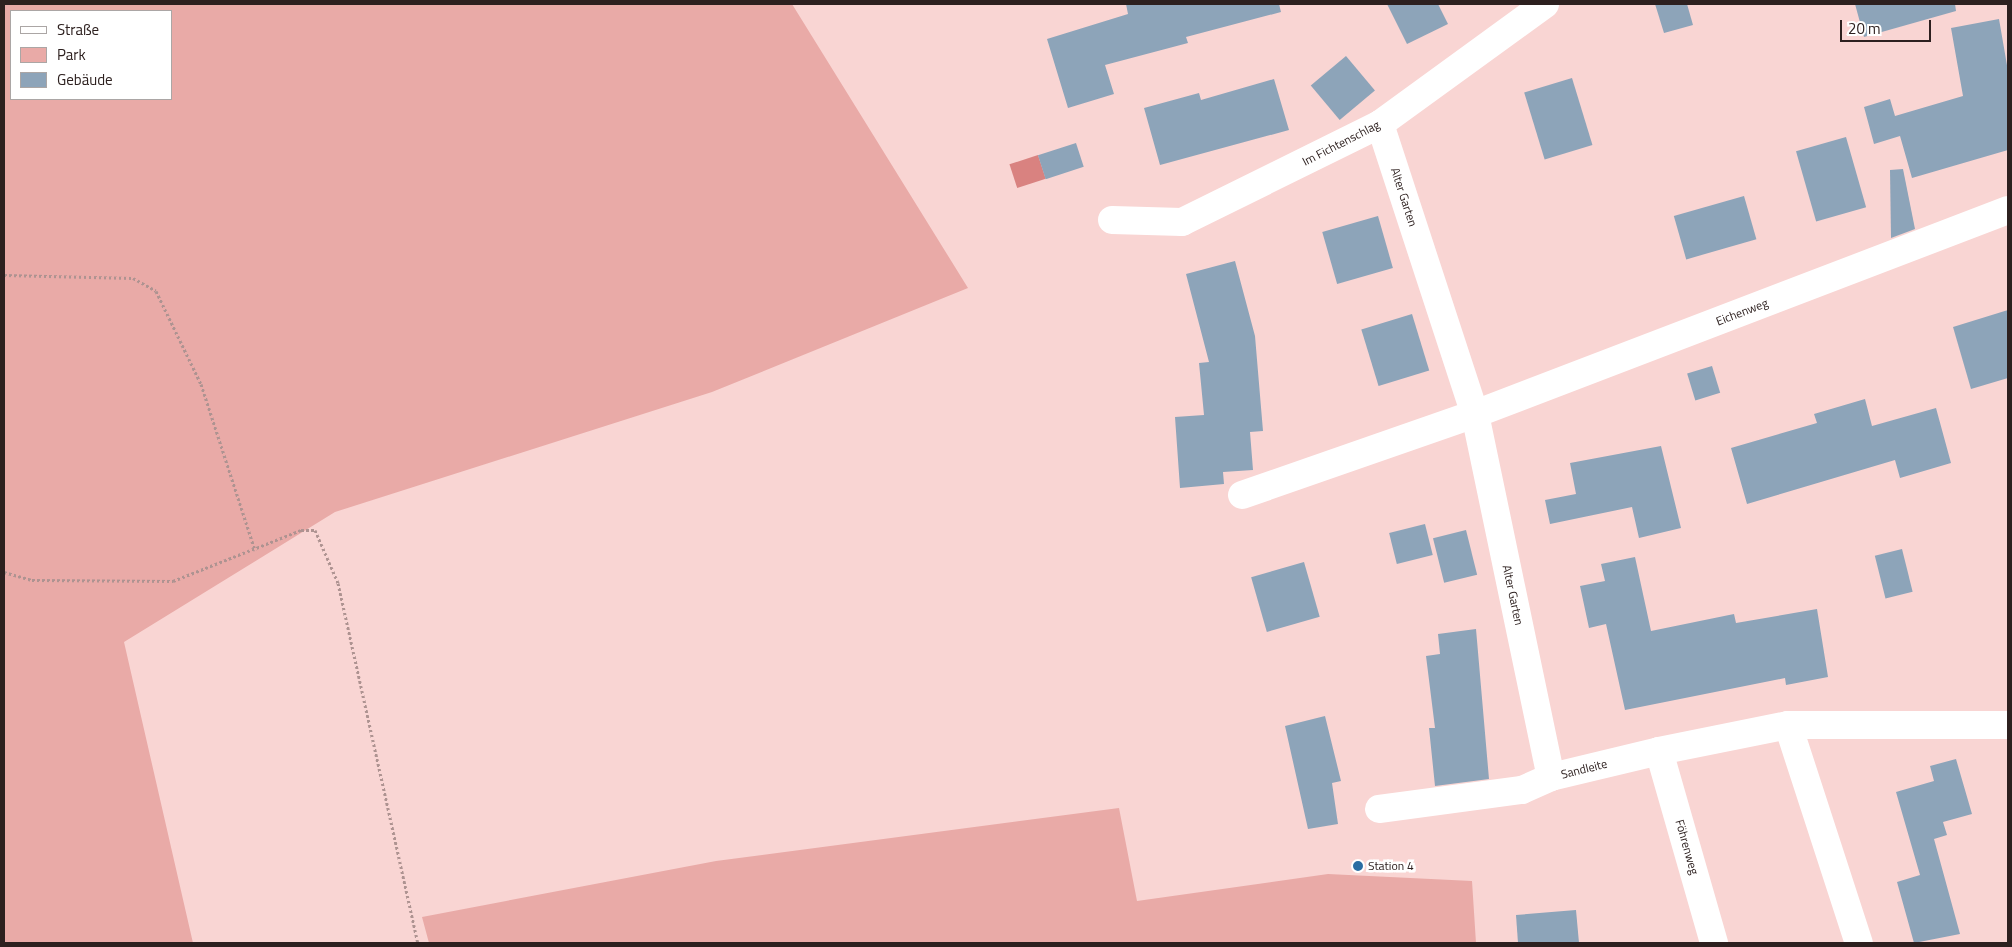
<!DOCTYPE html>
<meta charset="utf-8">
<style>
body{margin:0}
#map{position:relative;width:2012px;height:947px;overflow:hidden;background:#f9d5d3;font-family:"Titillium Web",sans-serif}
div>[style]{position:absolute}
.green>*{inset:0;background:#e9aaa7}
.water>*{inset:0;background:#d98280;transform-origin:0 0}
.building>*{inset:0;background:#8da4b9;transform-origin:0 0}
.path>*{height:3px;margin-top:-1.5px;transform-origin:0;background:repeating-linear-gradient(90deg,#ae9391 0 2.5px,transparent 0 5px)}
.minor>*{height:28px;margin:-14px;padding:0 14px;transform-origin:14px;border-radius:14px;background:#fff}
.dots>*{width:14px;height:14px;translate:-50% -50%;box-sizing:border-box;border:2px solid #fff;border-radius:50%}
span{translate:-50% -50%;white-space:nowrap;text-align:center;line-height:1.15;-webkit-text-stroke:5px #fff;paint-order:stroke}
.street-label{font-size:12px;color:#2d201f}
.poi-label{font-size:12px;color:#2d201f}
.left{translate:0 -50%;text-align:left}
.frame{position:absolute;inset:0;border:5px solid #2d201f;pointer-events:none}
.legend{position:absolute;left:10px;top:10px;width:162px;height:90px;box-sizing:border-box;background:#fff;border:1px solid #aba6a5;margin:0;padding:6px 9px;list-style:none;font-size:15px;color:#2d201f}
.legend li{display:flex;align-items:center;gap:10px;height:25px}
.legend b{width:25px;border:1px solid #aba6a5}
.scale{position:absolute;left:1840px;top:20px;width:91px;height:22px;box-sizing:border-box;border:2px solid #2d201f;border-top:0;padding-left:6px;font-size:15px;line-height:18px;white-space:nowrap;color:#2d201f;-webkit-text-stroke:4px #fff;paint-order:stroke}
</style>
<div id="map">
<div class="green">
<div style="clip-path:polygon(evenodd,4px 4px,792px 4px,968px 288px,712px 392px,335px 512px,124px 642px,193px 943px,4px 943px,4px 4px,11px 11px,171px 11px,171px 99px,11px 99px,11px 11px)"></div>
<div style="clip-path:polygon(1119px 808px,1137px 901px,1328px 874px,1472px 881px,1476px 943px,429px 943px,422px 917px,716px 861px)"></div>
</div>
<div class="water">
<div style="left:1038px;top:155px;width:25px;height:30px;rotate:72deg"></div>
</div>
<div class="building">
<div style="clip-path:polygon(1126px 4px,1279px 4px,1281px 12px,1186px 37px,1188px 43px,1105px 65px,1114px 94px,1068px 108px,1047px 39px,1128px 14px)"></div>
<div style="clip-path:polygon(1387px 4px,1438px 4px,1448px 24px,1407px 44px)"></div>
<div style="clip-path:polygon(1655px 4px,1687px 4px,1693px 25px,1664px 33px)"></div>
<div style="clip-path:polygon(1855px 4px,1955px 4px,1956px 11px,1864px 37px)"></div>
<div style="clip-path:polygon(1999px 19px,2008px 71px,2008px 150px,1912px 178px,1900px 136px,1874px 144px,1864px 107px,1890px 99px,1895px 116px,1963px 96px,1951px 28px)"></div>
<div style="left:1346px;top:56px;width:45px;height:46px;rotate:50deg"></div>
<div style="left:1572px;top:78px;width:70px;height:50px;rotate:73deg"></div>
<div style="clip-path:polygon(1274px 79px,1289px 130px,1160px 165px,1144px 108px,1199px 93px,1201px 100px)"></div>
<div style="left:1846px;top:137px;width:73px;height:52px;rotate:74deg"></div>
<div style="left:1076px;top:143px;width:25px;height:40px;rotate:72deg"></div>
<div style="clip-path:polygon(1903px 169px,1915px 229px,1891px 238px,1890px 170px)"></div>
<div style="left:1744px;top:196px;width:45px;height:73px;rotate:74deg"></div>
<div style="left:1378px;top:216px;width:54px;height:58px;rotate:74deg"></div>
<div style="clip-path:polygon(1235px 261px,1255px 336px,1263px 431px,1250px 432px,1253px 470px,1223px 472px,1224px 484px,1180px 488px,1175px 417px,1204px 415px,1199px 363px,1209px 362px,1186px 274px)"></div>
<div style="clip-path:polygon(2008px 310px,2008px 378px,1971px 389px,1953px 327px)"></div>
<div style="left:1412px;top:314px;width:59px;height:53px;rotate:73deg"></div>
<div style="left:1712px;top:366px;width:28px;height:26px;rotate:73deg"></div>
<div style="clip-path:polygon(1865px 399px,1872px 426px,1936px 408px,1951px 463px,1900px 478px,1895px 460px,1747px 504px,1731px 448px,1817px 423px,1814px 414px)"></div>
<div style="clip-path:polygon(1661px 446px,1681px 528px,1639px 538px,1632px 507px,1550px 524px,1545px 500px,1576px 494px,1570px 463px)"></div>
<div style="left:1425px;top:524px;width:32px;height:37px;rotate:76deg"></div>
<div style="left:1466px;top:530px;width:46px;height:34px;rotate:76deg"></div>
<div style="left:1902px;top:549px;width:44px;height:28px;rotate:76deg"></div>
<div style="clip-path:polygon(1635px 557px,1651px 631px,1734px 614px,1736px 623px,1817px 609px,1828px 677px,1786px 685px,1785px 678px,1625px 710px,1606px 624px,1589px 628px,1580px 586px,1605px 581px,1601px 564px)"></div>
<div style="left:1304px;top:562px;width:57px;height:55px;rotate:74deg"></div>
<div style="clip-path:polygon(1476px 629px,1489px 779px,1435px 786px,1429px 728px,1435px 728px,1426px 656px,1440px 654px,1438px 634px)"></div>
<div style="clip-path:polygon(1325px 716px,1341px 781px,1332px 783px,1338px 824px,1308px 829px,1285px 726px)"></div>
<div style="clip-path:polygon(1956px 759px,1972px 814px,1943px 822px,1947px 835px,1934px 839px,1960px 934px,1914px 943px,1897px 882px,1920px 875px,1896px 792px,1934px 781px,1930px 766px)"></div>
<div style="clip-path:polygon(1576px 910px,1579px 943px,1518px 943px,1516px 915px)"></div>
</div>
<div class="path">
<div style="left:4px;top:275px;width:129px;rotate:1.3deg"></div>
<div style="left:133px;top:278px;width:26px;rotate:29deg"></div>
<div style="left:156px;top:291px;width:103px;rotate:64.2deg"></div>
<div style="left:201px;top:384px;width:175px;rotate:72deg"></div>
<div style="left:4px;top:572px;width:29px;rotate:16deg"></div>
<div style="left:32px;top:580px;width:141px;rotate:0.4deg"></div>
<div style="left:173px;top:581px;width:138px;rotate:-21.7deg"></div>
<div style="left:301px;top:530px;width:14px"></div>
<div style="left:315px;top:530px;width:58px;rotate:66.5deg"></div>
<div style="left:338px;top:583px;width:369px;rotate:77.5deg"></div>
</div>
<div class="minor">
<div style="left:1380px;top:124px;width:305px;rotate:71.9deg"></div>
<div style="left:1475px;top:414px;width:371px;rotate:78.2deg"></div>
<div style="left:1112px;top:220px;width:70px;rotate:1.6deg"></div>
<div style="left:1182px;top:222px;width:221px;rotate:-26.3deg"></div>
<div style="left:1380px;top:124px;width:204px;rotate:-36deg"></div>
<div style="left:1242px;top:495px;width:247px;rotate:-19.2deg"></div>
<div style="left:1475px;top:414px;width:571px;rotate:-20.94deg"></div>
<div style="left:1788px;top:725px;width:229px;rotate:72deg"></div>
<div style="left:1659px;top:751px;width:200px;rotate:74deg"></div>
<div style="left:1379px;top:809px;width:144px;rotate:-7.6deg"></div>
<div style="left:1522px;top:790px;width:32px;rotate:-24deg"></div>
<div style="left:1551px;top:777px;width:111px;rotate:-13.5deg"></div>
<div style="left:1659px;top:751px;width:132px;rotate:-11.4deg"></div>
<div style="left:1788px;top:725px;width:220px"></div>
</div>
<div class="dots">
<div style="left:1358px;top:866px;background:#2b6da3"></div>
</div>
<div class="street-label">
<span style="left:1341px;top:143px;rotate:-27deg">Im Fichtenschlag</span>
<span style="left:1404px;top:197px;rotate:72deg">Alter Garten</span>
<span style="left:1742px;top:312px;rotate:-21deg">Eichenweg</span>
<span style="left:1513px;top:595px;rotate:78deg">Alter Garten</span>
<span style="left:1584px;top:769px;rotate:-14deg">Sandleite</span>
<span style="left:1687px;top:847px;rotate:74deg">Föhrenweg</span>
</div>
<div class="poi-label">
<span class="left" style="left:1368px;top:866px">Station 4</span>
</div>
<div class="frame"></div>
<ul class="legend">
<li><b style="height:6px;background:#fff"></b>Straße</li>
<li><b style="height:14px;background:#e9aaa7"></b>Park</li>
<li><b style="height:14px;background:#8da4b9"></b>Gebäude</li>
</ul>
<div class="scale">20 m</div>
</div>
